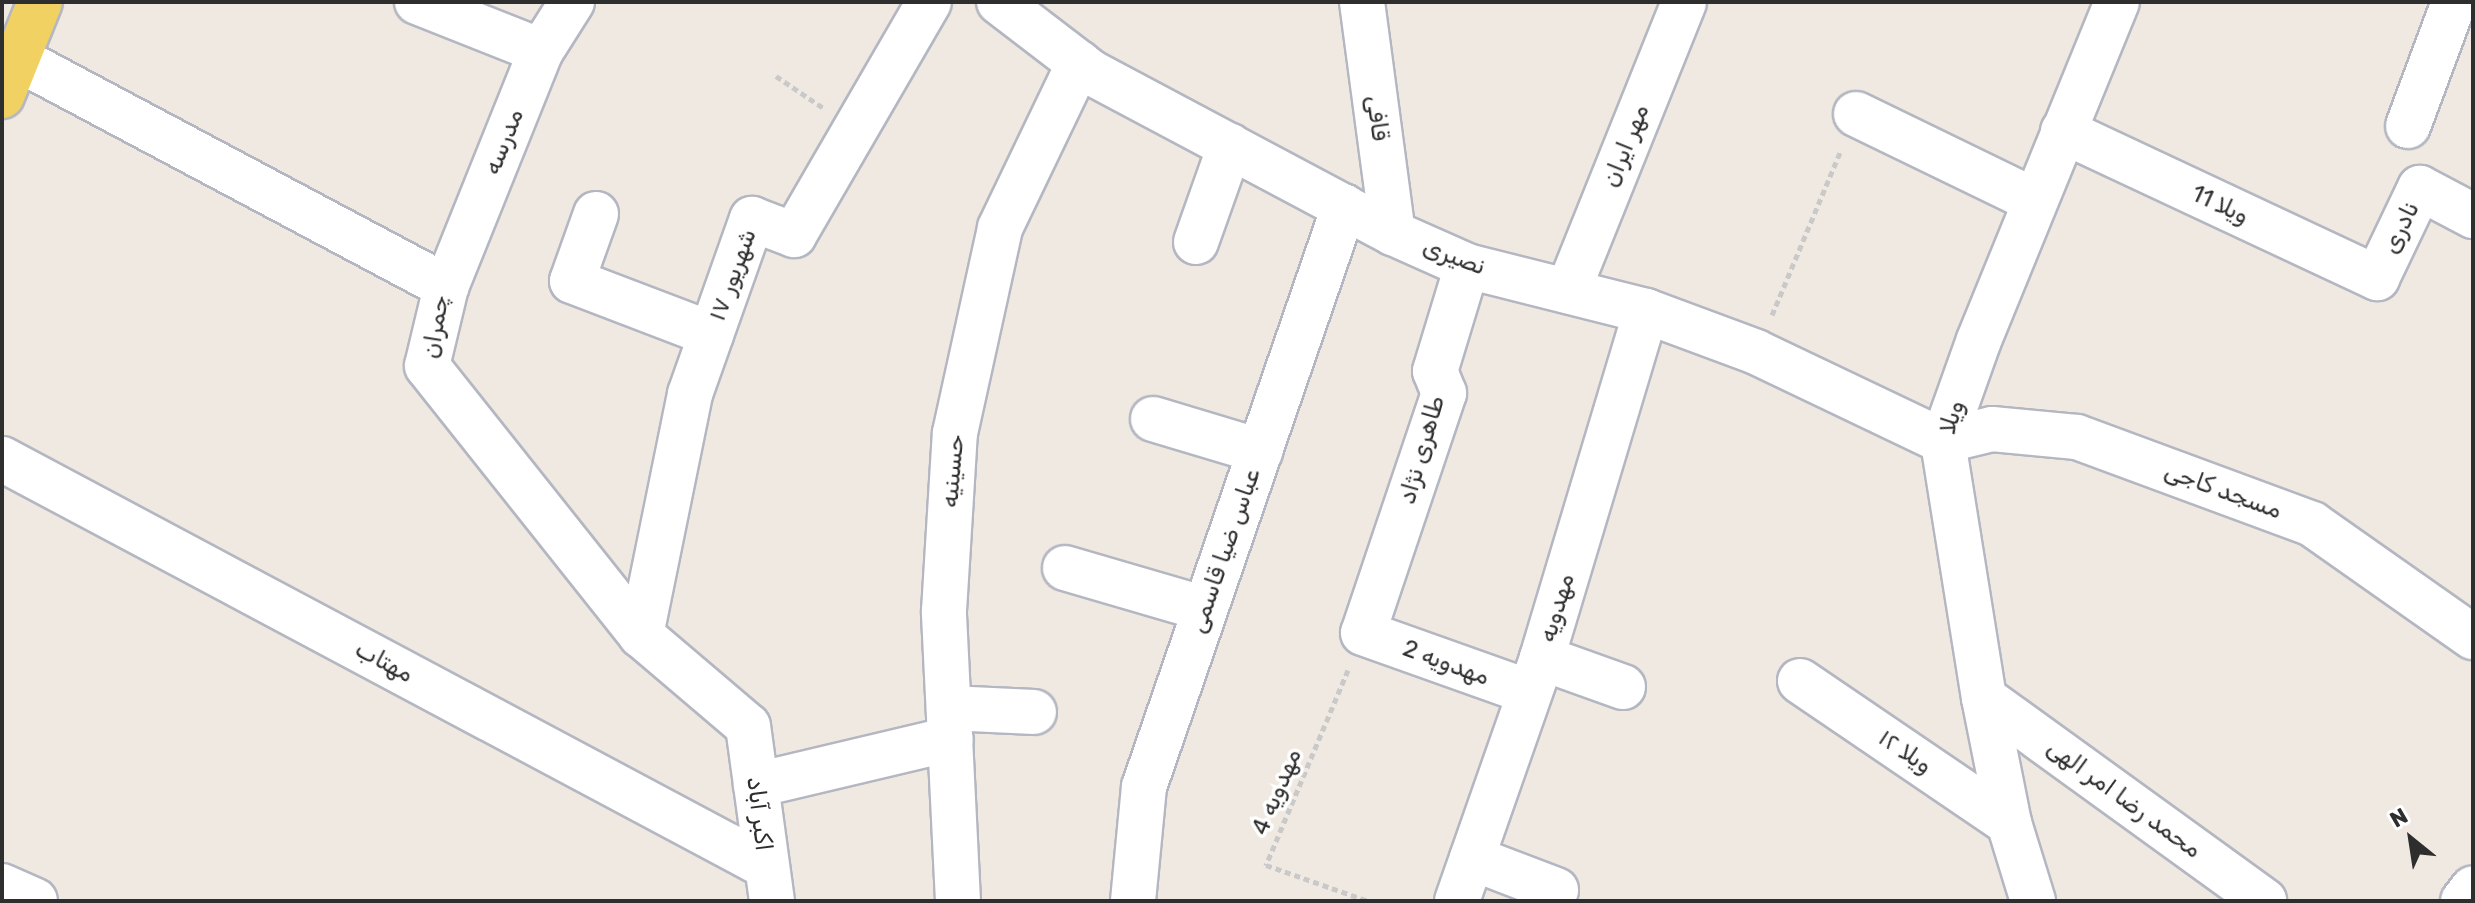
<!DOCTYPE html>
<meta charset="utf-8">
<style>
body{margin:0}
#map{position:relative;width:2475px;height:903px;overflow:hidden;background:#efe9e1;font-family:Rubik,"Noto Naskh Arabic",sans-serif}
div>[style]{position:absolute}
.path>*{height:5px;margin-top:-2.5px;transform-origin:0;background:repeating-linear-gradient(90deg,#c9c9c9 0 6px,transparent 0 10px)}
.roads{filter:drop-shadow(2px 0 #b4b7c1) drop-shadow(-2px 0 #b4b7c1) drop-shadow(0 2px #b4b7c1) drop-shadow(0 -2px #b4b7c1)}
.minor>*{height:44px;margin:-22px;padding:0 22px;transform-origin:22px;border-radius:22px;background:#fff}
.major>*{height:44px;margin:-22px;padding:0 22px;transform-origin:22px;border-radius:22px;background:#f2d163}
span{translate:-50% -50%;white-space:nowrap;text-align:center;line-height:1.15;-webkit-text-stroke:7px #fff;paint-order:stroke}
.street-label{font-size:24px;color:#2e2e2e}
.frame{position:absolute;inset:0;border:4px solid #2e2e2e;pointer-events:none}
.north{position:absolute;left:2371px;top:799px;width:80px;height:80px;-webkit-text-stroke:6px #fff;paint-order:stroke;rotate:330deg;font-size:22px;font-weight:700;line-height:32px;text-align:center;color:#2e2e2e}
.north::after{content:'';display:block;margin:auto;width:28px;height:36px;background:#2e2e2e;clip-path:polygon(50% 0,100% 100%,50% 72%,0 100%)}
</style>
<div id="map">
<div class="path">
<div style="left:776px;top:76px;width:59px;rotate:34deg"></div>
<div style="left:1772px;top:315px;width:179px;rotate:-67.3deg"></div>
<div style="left:1348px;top:670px;width:212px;rotate:112.8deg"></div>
<div style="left:1266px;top:865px;width:108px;rotate:19.4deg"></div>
</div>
<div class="roads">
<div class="minor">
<div style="left:417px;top:2px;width:133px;rotate:21.6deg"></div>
<div style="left:999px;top:2px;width:117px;rotate:37.4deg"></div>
<div style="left:1092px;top:73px;width:341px;rotate:28deg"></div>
<div style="left:1393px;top:233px;width:81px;rotate:24deg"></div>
<div style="left:1467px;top:266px;width:185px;rotate:14.1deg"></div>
<div style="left:1646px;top:311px;width:117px;rotate:20.4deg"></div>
<div style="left:1756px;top:352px;width:207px;rotate:25.5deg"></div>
<div style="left:1943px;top:441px;width:50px;rotate:-13.8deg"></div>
<div style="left:1992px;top:429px;width:85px;rotate:5.4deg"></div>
<div style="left:2077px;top:437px;width:251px;rotate:20.3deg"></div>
<div style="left:2312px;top:524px;width:197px;rotate:35.1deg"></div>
<div style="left:1362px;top:2px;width:233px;rotate:82.4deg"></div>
<div style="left:18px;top:59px;width:485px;rotate:28deg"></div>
<div style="left:446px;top:287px;width:81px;rotate:103.5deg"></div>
<div style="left:427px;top:366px;width:344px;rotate:51.5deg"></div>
<div style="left:641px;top:635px;width:140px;rotate:40.4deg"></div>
<div style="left:748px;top:726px;width:177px;rotate:82.2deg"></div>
<div style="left:1856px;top:114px;width:199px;rotate:25.9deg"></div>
<div style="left:2408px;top:126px;width:132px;rotate:-69.6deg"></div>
<div style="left:2063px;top:131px;width:347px;rotate:25.1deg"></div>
<div style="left:2377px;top:278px;width:100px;rotate:-64.5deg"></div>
<div style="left:2420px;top:188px;width:60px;rotate:27.8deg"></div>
<div style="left:596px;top:214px;width:71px;rotate:109.7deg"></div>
<div style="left:572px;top:281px;width:149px;rotate:20.9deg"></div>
<div style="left:1196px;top:242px;width:102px;rotate:-70.5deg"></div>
<div style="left:1467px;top:266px;width:110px;rotate:106.9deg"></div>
<div style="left:1435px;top:371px;width:24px;rotate:68deg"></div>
<div style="left:1444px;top:393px;width:253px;rotate:108.6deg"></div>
<div style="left:1363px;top:633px;width:176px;rotate:19.6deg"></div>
<div style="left:446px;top:287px;width:254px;rotate:-68.1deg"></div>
<div style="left:541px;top:51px;width:58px;rotate:-57.7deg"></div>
<div style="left:1568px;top:291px;width:311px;rotate:-68.1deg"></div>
<div style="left:1153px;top:419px;width:112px;rotate:16.7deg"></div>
<div style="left:2px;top:459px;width:866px;rotate:28.05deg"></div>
<div style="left:1065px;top:568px;width:146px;rotate:16.3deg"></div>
<div style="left:641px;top:635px;width:246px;rotate:-78.5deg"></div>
<div style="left:690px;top:394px;width:186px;rotate:-70.5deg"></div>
<div style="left:752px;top:219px;width:45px;rotate:20.9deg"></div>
<div style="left:794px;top:235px;width:269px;rotate:-59.9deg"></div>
<div style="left:1542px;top:658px;width:86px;rotate:19.7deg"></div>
<div style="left:1800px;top:681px;width:253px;rotate:34.2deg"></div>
<div style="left:1984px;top:698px;width:346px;rotate:35.9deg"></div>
<div style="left:949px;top:708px;width:85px;rotate:2.7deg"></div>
<div style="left:756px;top:785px;width:200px;rotate:-13.3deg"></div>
<div style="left:1472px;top:858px;width:90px;rotate:20.9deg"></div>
<div style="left:2px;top:886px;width:36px;rotate:24deg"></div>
<div style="left:958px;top:901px;width:290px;rotate:-92.8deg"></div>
<div style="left:944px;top:611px;width:178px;rotate:-86.5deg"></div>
<div style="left:955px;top:433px;width:210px;rotate:-77.6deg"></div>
<div style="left:1000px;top:228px;width:183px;rotate:-64.4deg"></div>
<div style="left:1133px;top:901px;width:115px;rotate:-84.5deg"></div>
<div style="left:1144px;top:787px;width:614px;rotate:-70.97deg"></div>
<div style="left:1457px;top:901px;width:257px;rotate:-70.7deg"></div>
<div style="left:1542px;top:658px;width:362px;rotate:-73.3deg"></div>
<div style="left:2033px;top:901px;width:82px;rotate:-107.1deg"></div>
<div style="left:2009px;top:823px;width:127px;rotate:-101.3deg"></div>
<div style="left:1984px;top:698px;width:260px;rotate:-99.1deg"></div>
<div style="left:1943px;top:441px;width:107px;rotate:-70.4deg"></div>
<div style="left:1979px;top:340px;width:365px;rotate:-67.8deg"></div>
<div style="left:2463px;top:901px;width:16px;rotate:-52deg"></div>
</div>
<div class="major">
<div style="left:2px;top:96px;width:101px;rotate:-68deg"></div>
</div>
</div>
<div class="street-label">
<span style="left:1377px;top:118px;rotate:82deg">قافی</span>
<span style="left:504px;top:142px;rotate:-68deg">مدرسه</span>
<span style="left:1626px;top:146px;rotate:-68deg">مهر ایران</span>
<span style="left:2220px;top:205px;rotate:25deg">ویلا 11</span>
<span style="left:2401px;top:228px;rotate:-64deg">نادری</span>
<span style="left:1454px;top:257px;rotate:20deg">نصیری</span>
<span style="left:733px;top:275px;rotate:-70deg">۱۷ شهریور</span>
<span style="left:436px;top:327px;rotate:-81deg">چمران</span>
<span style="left:1952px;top:417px;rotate:-72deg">ویلا</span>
<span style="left:1422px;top:450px;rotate:-74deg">طاهری نژاد</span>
<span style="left:953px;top:471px;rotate:-85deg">حسینیه</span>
<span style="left:2223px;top:491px;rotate:20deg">مسجد کاجی</span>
<span style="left:1225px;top:551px;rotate:-71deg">عباس ضیا قاسمی</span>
<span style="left:1557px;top:608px;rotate:-73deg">مهدویه</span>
<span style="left:384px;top:662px;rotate:28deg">مهتاب</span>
<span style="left:1446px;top:663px;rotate:20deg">مهدویه 2</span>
<span style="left:1905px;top:752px;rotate:34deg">ویلا ۱۲</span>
<span style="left:1277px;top:792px;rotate:-67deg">مهدویه 4</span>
<span style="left:2124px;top:799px;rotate:36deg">محمد رضا امر الهی</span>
<span style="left:759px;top:814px;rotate:83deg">اکبر آباد</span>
</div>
<div class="frame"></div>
<div class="north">N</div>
</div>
